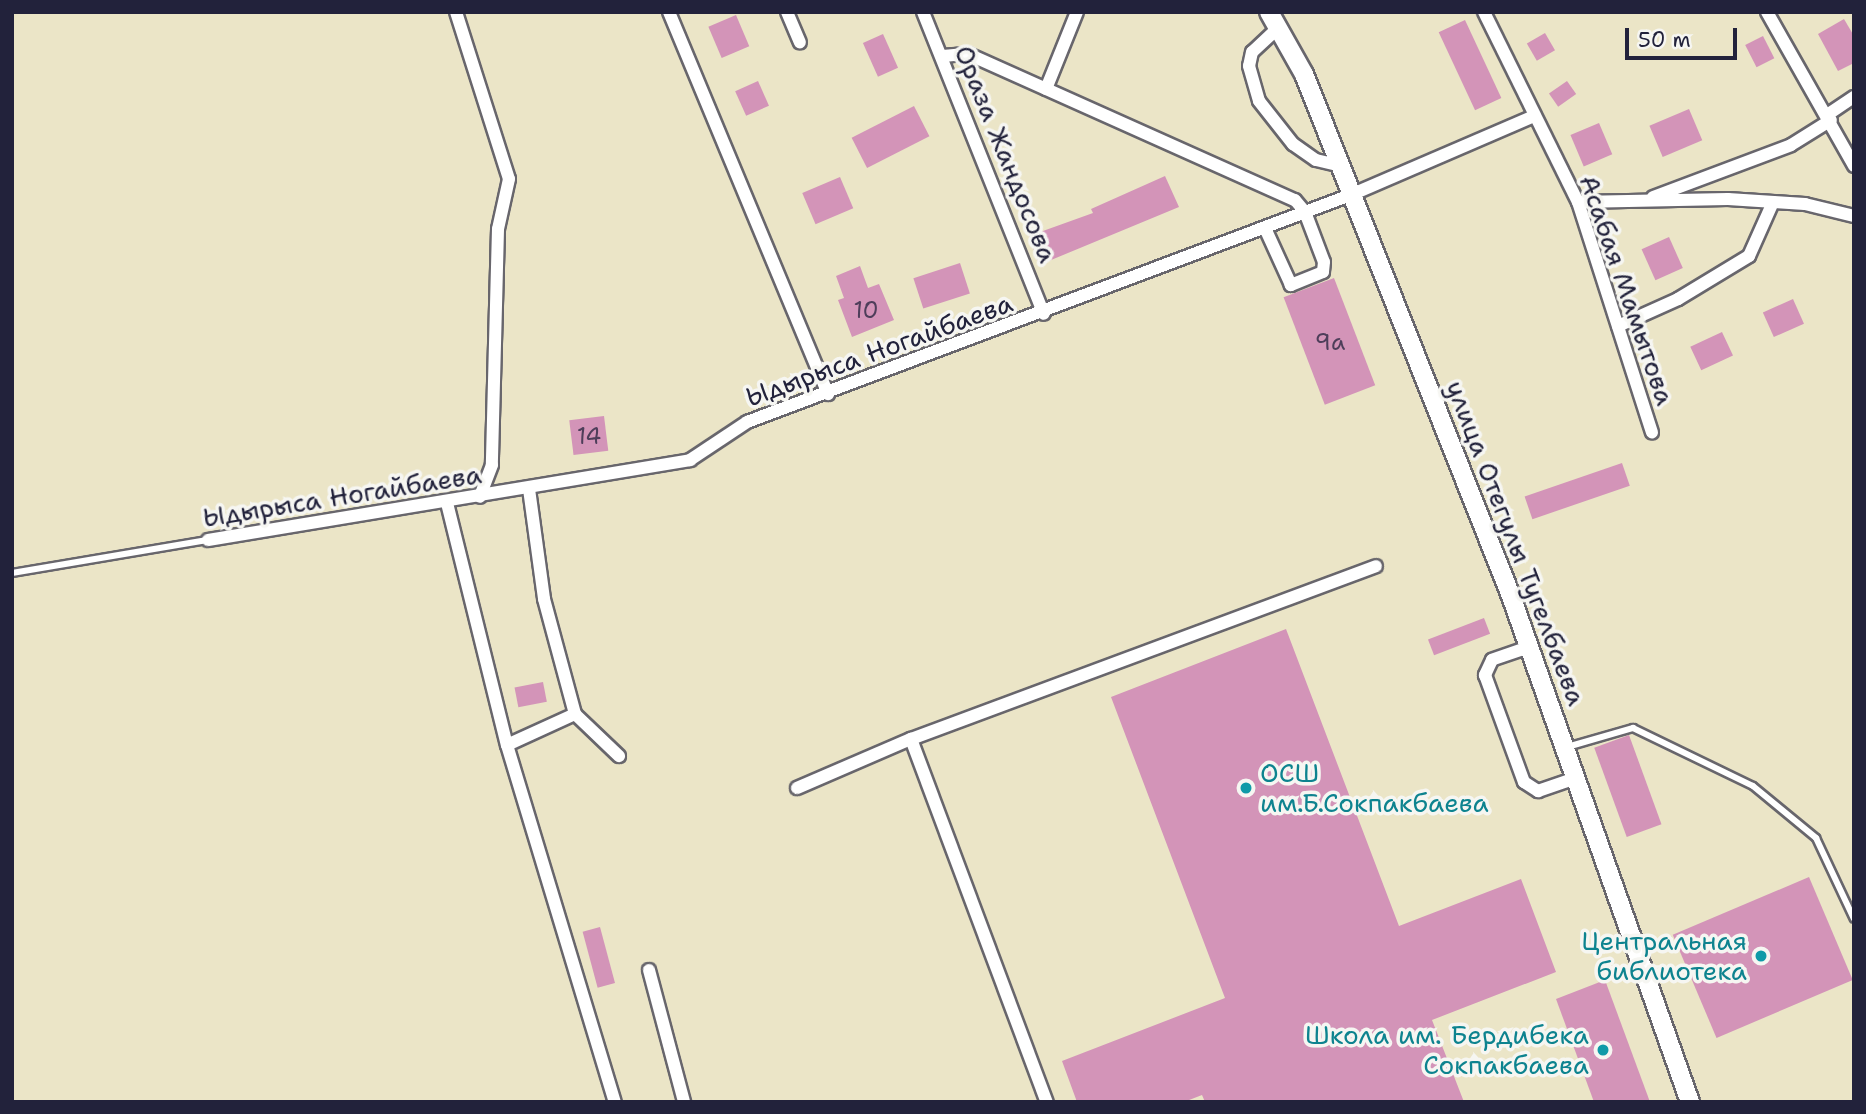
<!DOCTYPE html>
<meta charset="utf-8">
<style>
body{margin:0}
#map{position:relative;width:1866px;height:1114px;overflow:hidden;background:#ebe5c7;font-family:"Shantell Sans",sans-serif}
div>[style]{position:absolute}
.building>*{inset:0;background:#d394b8;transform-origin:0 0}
.roads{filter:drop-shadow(2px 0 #68666c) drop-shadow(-2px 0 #68666c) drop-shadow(0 2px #68666c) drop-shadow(0 -2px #68666c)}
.service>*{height:6px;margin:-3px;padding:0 3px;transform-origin:3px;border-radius:3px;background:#fff}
.minor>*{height:12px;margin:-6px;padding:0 6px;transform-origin:6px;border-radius:6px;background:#fff}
.primary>*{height:18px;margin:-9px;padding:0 9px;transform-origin:9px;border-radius:9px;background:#fff}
.dots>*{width:19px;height:19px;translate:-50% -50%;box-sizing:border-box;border:4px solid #f6f6f2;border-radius:50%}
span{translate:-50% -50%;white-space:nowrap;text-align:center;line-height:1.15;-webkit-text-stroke:7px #f6f6f2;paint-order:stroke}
.number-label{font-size:23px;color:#4e3e5a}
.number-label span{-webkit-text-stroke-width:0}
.street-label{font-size:26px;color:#22223b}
.culture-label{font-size:26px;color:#0d838f}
.left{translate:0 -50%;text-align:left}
.right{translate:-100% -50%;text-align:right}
.frame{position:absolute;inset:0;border:14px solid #22223b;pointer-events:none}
.scale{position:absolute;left:1625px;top:28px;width:112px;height:32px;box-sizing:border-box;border:4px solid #22223b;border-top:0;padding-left:9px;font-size:21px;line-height:24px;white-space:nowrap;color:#22223b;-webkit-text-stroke:5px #f6f6f2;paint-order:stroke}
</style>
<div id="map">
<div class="building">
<div style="left:736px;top:15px;width:34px;height:30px;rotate:67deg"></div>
<div style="clip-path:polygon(1844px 19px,1854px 36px,1854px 63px,1838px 71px,1818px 34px)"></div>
<div style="left:1465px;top:20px;width:86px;height:29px;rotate:65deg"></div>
<div style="left:1545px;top:33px;width:20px;height:21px;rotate:60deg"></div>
<div style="left:883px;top:34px;width:37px;height:22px;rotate:66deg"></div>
<div style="left:1763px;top:36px;width:25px;height:20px;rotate:63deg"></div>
<div style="left:758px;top:81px;width:27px;height:25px;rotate:66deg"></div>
<div style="left:1567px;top:81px;width:16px;height:22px;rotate:55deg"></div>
<div style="left:914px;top:106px;width:34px;height:70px;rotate:63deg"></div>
<div style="left:1689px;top:109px;width:34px;height:43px;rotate:67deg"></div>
<div style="left:1599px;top:123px;width:34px;height:31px;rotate:67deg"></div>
<div style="clip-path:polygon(1165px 176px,1179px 207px,1039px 265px,1029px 236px,1093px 213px,1091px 209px)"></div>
<div style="left:840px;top:177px;width:34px;height:41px;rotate:67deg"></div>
<div style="left:1669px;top:237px;width:34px;height:30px;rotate:66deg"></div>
<div style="left:960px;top:263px;width:32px;height:49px;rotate:72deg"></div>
<div style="clip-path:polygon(860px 266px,868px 288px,879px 284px,894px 320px,852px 337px,838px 300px,844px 298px,836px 276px)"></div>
<div style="left:1334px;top:278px;width:115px;height:54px;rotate:69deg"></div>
<div style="left:1793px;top:299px;width:27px;height:33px;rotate:66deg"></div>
<div style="left:1722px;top:332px;width:26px;height:35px;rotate:65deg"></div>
<div style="left:604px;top:416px;width:35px;height:35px;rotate:83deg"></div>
<div style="left:1622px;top:463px;width:24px;height:103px;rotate:71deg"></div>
<div style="left:1484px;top:618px;width:17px;height:60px;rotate:69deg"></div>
<div style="clip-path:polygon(1286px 629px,1399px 926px,1521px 879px,1556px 972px,1432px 1020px,1464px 1102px,1205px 1102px,1202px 1095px,1184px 1102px,1077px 1102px,1062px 1061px,1225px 998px,1111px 697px)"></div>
<div style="left:543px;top:682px;width:20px;height:29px;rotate:79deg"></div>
<div style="left:1629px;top:735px;width:95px;height:37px;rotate:70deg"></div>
<div style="left:1809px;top:877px;width:112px;height:148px;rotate:67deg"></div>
<div style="left:600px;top:927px;width:58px;height:18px;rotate:75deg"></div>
<div style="clip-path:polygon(1605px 980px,1650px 1102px,1594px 1102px,1556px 999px)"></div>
</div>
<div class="roads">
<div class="service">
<div style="left:12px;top:573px;width:198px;rotate:-9.6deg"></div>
<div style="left:1567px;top:747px;width:69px;rotate:-16.1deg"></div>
<div style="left:1633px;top:728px;width:133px;rotate:25.8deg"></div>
<div style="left:1753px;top:786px;width:82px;rotate:39.5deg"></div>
<div style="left:1816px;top:838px;width:89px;rotate:64.9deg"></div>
</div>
<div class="minor">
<div style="left:456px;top:12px;width:175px;rotate:72.4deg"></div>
<div style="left:509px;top:179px;width:51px;rotate:102.4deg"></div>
<div style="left:498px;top:229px;width:236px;rotate:91.5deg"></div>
<div style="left:492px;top:465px;width:34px;rotate:111deg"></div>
<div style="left:669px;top:12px;width:414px;rotate:67.4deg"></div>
<div style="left:787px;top:12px;width:33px;rotate:67deg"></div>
<div style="left:923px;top:12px;width:325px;rotate:68.2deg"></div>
<div style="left:1484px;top:12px;width:212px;rotate:63.7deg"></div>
<div style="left:1578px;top:202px;width:242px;rotate:72.2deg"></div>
<div style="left:1767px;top:12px;width:177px;rotate:60.5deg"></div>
<div style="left:1278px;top:28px;width:35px;rotate:137deg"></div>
<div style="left:1252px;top:52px;width:14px;rotate:102deg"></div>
<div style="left:1249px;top:66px;width:36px;rotate:74deg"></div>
<div style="left:1259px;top:101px;width:55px;rotate:51.7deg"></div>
<div style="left:1293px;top:144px;width:28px;rotate:35deg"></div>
<div style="left:1316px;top:160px;width:27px;rotate:13deg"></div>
<div style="left:943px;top:56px;width:25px;rotate:-5deg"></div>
<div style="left:968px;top:54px;width:358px;rotate:24.1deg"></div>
<div style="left:1295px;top:200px;width:16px;rotate:50deg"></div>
<div style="left:1305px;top:212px;width:53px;rotate:69.2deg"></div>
<div style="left:1324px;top:262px;width:10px;rotate:96deg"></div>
<div style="left:1323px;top:272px;width:35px;rotate:158deg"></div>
<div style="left:1291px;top:285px;width:63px;rotate:-114.5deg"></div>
<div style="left:1046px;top:89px;width:83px;rotate:-68.1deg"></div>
<div style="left:1827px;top:115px;width:32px;rotate:-34deg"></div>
<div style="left:1653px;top:197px;width:147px;rotate:-20.6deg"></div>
<div style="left:1791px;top:145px;width:47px;rotate:-32deg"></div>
<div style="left:1578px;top:202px;width:150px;rotate:-1.1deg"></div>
<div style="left:1728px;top:199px;width:77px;rotate:3.7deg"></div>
<div style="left:1805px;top:204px;width:50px;rotate:13.8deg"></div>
<div style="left:1618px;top:326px;width:66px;rotate:-24.2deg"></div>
<div style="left:1678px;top:299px;width:83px;rotate:-31.2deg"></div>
<div style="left:1749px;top:256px;width:59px;rotate:-66deg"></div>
<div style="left:529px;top:489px;width:111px;rotate:82.2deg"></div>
<div style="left:544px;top:599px;width:119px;rotate:74.9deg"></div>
<div style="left:575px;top:714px;width:61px;rotate:43.7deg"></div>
<div style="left:447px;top:503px;width:249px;rotate:76.1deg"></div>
<div style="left:507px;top:745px;width:373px;rotate:73.2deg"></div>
<div style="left:208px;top:540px;width:489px;rotate:-9.4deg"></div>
<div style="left:690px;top:460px;width:69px;rotate:-33.7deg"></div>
<div style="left:747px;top:422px;width:647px;rotate:-20.62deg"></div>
<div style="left:1353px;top:194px;width:195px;rotate:-23.3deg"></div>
<div style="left:1529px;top:647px;width:39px;rotate:161deg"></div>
<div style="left:1492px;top:660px;width:17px;rotate:115deg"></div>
<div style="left:1485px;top:675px;width:114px;rotate:70deg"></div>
<div style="left:1524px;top:782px;width:17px;rotate:33deg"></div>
<div style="left:1538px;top:791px;width:40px;rotate:-18.9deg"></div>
<div style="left:911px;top:739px;width:388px;rotate:69.5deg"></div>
<div style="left:507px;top:745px;width:75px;rotate:-24.5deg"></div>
<div style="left:797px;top:788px;width:124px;rotate:-23.3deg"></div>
<div style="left:911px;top:739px;width:496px;rotate:-20.4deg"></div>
<div style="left:649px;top:970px;width:137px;rotate:75.1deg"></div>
</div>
<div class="primary">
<div style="left:1269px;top:12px;width:71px;rotate:60.6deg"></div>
<div style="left:1304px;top:74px;width:562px;rotate:68.37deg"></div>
<div style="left:1511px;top:596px;width:537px;rotate:70.52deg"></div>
</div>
</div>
<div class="dots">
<div style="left:1246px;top:788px;background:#0f9aa8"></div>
<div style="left:1761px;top:956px;background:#0f9aa8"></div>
<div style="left:1603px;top:1050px;background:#0f9aa8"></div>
</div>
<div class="number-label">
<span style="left:866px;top:310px">10</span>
<span style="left:1330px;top:342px">9а</span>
<span style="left:589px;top:436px">14</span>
</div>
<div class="street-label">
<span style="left:1006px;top:154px;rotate:68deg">Ораза Жандосова</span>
<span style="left:1627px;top:290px;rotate:71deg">Асабая Мамытова</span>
<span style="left:879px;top:350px;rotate:-20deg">Ыдырыса Ногайбаева</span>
<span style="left:342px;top:496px;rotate:-9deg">Ыдырыса Ногайбаева</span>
<span style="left:1516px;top:543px;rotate:69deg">улица Отегулы Тугелбаева</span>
</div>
<div class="culture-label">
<span class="left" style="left:1260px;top:788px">ОСШ<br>им.Б.Сокпакбаева</span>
<span class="right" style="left:1747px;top:956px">Центральная<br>библиотека</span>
<span class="right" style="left:1589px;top:1050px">Школа им. Бердибека<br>Сокпакбаева</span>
</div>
<div class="frame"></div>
<div class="scale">50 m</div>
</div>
